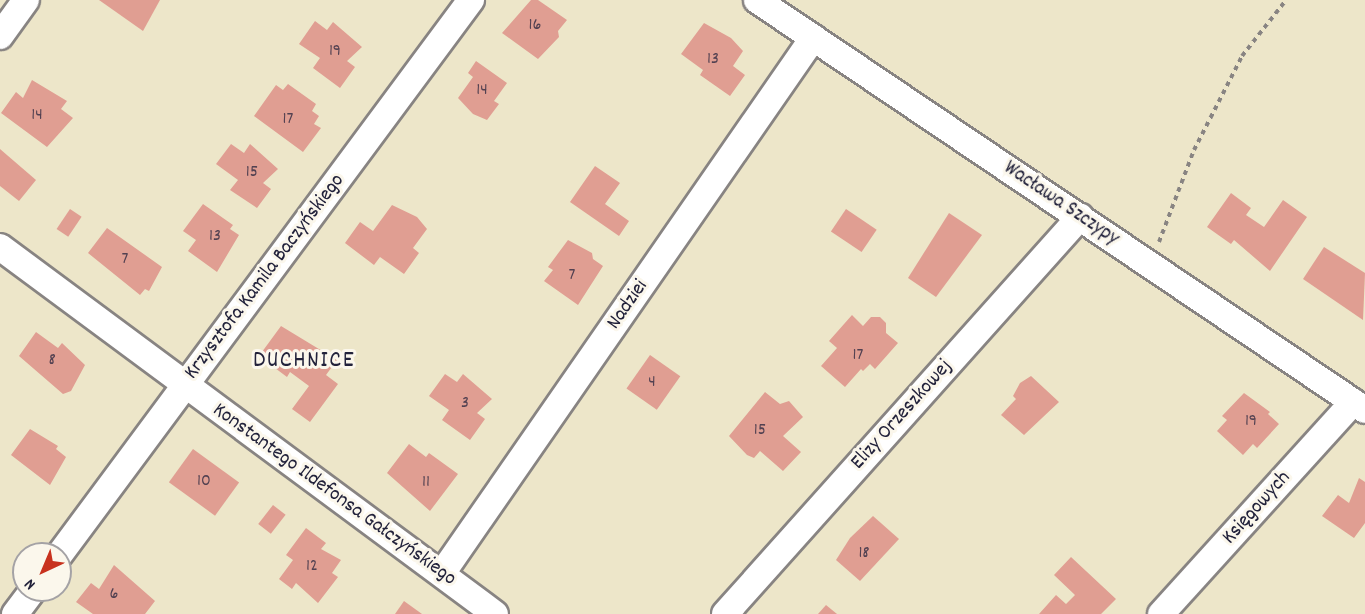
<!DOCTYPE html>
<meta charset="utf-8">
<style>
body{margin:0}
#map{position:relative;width:1365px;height:614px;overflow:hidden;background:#ede6c9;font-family:Dekko,sans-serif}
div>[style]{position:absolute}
.building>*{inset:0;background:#e09e92;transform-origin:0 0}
.path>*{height:4px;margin-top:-2px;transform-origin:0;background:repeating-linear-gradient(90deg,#888482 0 4.5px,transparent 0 9px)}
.roads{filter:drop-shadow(2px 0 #888482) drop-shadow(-2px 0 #888482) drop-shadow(0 2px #888482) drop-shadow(0 -2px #888482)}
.street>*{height:26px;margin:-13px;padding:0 13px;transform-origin:13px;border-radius:13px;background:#fff}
span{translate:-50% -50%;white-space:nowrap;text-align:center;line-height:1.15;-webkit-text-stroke:6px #fbf7ec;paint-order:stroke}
.number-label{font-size:18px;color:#524151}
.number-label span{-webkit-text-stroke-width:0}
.street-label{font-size:21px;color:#22223b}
.quarter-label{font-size:24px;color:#22223b;letter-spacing:1.5px}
.north{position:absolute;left:12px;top:542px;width:60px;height:60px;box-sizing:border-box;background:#fbf7ec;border:2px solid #a4a2a5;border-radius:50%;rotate:224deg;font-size:16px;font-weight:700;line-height:24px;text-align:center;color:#22223b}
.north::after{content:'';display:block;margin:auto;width:21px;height:27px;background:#c8321e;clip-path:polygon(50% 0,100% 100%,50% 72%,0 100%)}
</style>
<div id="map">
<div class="building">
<div style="clip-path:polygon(99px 0,160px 0,143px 31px)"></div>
<div style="clip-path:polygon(531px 0,538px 0,567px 20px,558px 31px,559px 37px,538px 59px,502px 33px)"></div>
<div style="clip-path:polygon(315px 21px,327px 30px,333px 22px,362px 47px,347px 61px,355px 67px,340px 88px,313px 68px,320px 58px,299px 44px)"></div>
<div style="clip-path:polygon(704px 23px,731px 38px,743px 51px,733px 66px,745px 75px,730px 96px,700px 75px,703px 70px,681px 54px)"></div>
<div style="clip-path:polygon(476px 61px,507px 83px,494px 101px,499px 104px,487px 120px,473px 114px,458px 98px,473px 77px,468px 73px)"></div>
<div style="clip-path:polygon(32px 80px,67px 101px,61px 109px,73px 118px,47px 147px,1px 113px,16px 92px,23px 98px)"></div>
<div style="clip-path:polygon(288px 84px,316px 104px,312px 111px,319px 116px,314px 124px,321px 128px,303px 152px,254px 116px,276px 85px,283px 90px)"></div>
<div style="clip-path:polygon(231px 144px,244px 153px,250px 144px,278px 169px,263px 183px,271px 189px,257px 208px,230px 190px,238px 180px,216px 164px)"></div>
<div style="clip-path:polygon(0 149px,36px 180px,19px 201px,0 186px)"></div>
<div style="clip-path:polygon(595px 166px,620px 183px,605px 204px,629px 221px,619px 236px,570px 202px)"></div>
<div style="clip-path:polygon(1231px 193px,1251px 208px,1246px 215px,1264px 227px,1283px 200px,1307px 217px,1270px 271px,1234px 240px,1231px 244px,1207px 227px)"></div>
<div style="clip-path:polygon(203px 204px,233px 225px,230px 229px,239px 235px,217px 272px,188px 251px,196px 240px,183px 231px)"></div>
<div style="clip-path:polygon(392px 205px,417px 217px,427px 229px,413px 248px,419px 253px,404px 274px,380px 257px,374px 265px,345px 243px,360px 222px,373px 231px)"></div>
<div style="left:70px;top:209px;width:14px;height:24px;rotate:34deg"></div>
<div style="left:846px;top:209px;width:37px;height:27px;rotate:34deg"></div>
<div style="clip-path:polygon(949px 213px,982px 235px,936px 297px,908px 278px)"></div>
<div style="clip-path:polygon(107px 228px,162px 267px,149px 291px,145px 289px,140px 295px,88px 253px)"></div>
<div style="clip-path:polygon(568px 240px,592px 253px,593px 259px,603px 266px,578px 305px,544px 281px,553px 270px,548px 267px)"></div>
<div style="clip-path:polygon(1324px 247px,1365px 273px,1363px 320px,1303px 279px)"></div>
<div style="clip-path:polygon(852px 315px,863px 326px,871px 317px,880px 317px,886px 323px,886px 333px,898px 343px,875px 369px,870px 364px,863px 371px,861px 369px,845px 387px,821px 366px,837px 348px,829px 341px)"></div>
<div style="clip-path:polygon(281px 326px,337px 360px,326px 375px,338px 384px,310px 422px,292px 409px,309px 386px,290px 372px,287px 377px,259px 356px)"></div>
<div style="clip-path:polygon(36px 332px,58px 348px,62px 343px,85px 365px,71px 391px,63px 394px,19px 356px)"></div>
<div style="left:650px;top:355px;width:37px;height:41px;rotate:35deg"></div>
<div style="clip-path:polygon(445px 374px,457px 382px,463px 374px,492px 399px,477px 413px,485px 419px,470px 440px,442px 420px,449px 410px,429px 396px)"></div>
<div style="clip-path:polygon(1031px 376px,1059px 402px,1024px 435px,1001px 415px,1016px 399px,1013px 396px,1020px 383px)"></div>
<div style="clip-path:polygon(765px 392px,780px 404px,789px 401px,803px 417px,783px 436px,801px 452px,783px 471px,760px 451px,754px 458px,747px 455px,729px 436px)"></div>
<div style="clip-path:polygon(1244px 393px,1270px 412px,1268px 414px,1279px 424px,1257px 448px,1253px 444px,1243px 455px,1217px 431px,1227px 420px,1222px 416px)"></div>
<div style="clip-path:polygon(30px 429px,58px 446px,56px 449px,66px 457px,50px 485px,11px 455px)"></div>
<div style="clip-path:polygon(409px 444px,426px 457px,429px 453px,458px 474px,430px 511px,387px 473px)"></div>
<div style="left:193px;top:449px;width:57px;height:41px;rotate:36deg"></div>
<div style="clip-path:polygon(1359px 478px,1365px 482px,1365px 523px,1354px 538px,1322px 516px,1338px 495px,1349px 503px)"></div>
<div style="left:273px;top:505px;width:16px;height:24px;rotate:38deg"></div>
<div style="clip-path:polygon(873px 516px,899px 539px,860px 581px,836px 560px,850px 538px)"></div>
<div style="clip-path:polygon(306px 528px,326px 543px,321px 549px,341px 560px,332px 573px,338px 577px,318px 603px,296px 583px,292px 589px,279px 579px,293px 560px,286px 555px)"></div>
<div style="clip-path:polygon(1071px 557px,1116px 599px,1101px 614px,1039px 614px,1056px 595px,1066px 604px,1075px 595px,1054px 575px)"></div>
<div style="clip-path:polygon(114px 565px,155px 601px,145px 614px,93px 614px,76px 602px,91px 583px,99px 589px)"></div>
<div style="clip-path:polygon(404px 601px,422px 614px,395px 614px)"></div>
<div style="clip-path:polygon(826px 605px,837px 614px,818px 614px)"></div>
</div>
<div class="path">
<div style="left:1159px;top:242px;width:98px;rotate:-69.2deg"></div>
<div style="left:1194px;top:150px;width:106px;rotate:-62.9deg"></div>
<div style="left:1242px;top:56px;width:71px;rotate:-51.8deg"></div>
</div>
<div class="roads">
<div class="street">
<div style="left:757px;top:0;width:733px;rotate:33.99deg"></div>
<div style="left:0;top:36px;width:44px;rotate:-54.2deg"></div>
<div style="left:0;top:247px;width:616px;rotate:36.55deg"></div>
<div style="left:60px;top:554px;width:690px;rotate:-53.43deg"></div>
<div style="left:443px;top:572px;width:650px;rotate:-55.28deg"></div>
<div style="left:15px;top:614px;width:30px;rotate:-53deg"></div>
<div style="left:725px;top:614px;width:533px;rotate:-48.2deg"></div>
<div style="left:1161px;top:614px;width:286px;rotate:-47.8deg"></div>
</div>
</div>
<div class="number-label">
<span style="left:535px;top:26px">16</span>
<span style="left:335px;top:52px">19</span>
<span style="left:713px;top:60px">13</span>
<span style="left:482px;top:91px">14</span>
<span style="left:37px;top:116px">14</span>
<span style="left:288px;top:120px">17</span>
<span style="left:252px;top:173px">15</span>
<span style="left:215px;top:237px">13</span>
<span style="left:125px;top:260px">7</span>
<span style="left:572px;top:276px">7</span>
<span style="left:858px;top:356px">17</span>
<span style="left:52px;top:361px">8</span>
<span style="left:652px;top:383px">4</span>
<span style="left:465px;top:404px">3</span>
<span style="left:1251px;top:422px">19</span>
<span style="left:760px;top:431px">15</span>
<span style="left:204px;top:482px">10</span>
<span style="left:426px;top:483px">11</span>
<span style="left:864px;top:554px">18</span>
<span style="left:312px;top:567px">12</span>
<span style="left:114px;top:595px">6</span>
</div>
<div class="street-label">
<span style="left:1061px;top:204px;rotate:34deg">Wacława Szczypy</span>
<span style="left:265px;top:277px;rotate:-53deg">Krzysztofa Kamila Baczyńskiego</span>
<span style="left:628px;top:305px;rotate:-55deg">Nadziei</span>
<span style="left:902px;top:415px;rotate:-48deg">Elizy Orzeszkowej</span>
<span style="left:334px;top:495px;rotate:36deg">Konstantego Ildefonsa Gałczyńskiego</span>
<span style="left:1257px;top:508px;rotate:-48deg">Księgowych</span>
</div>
<div class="quarter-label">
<span style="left:304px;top:362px">DUCHNICE</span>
</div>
<div class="north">N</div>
</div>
